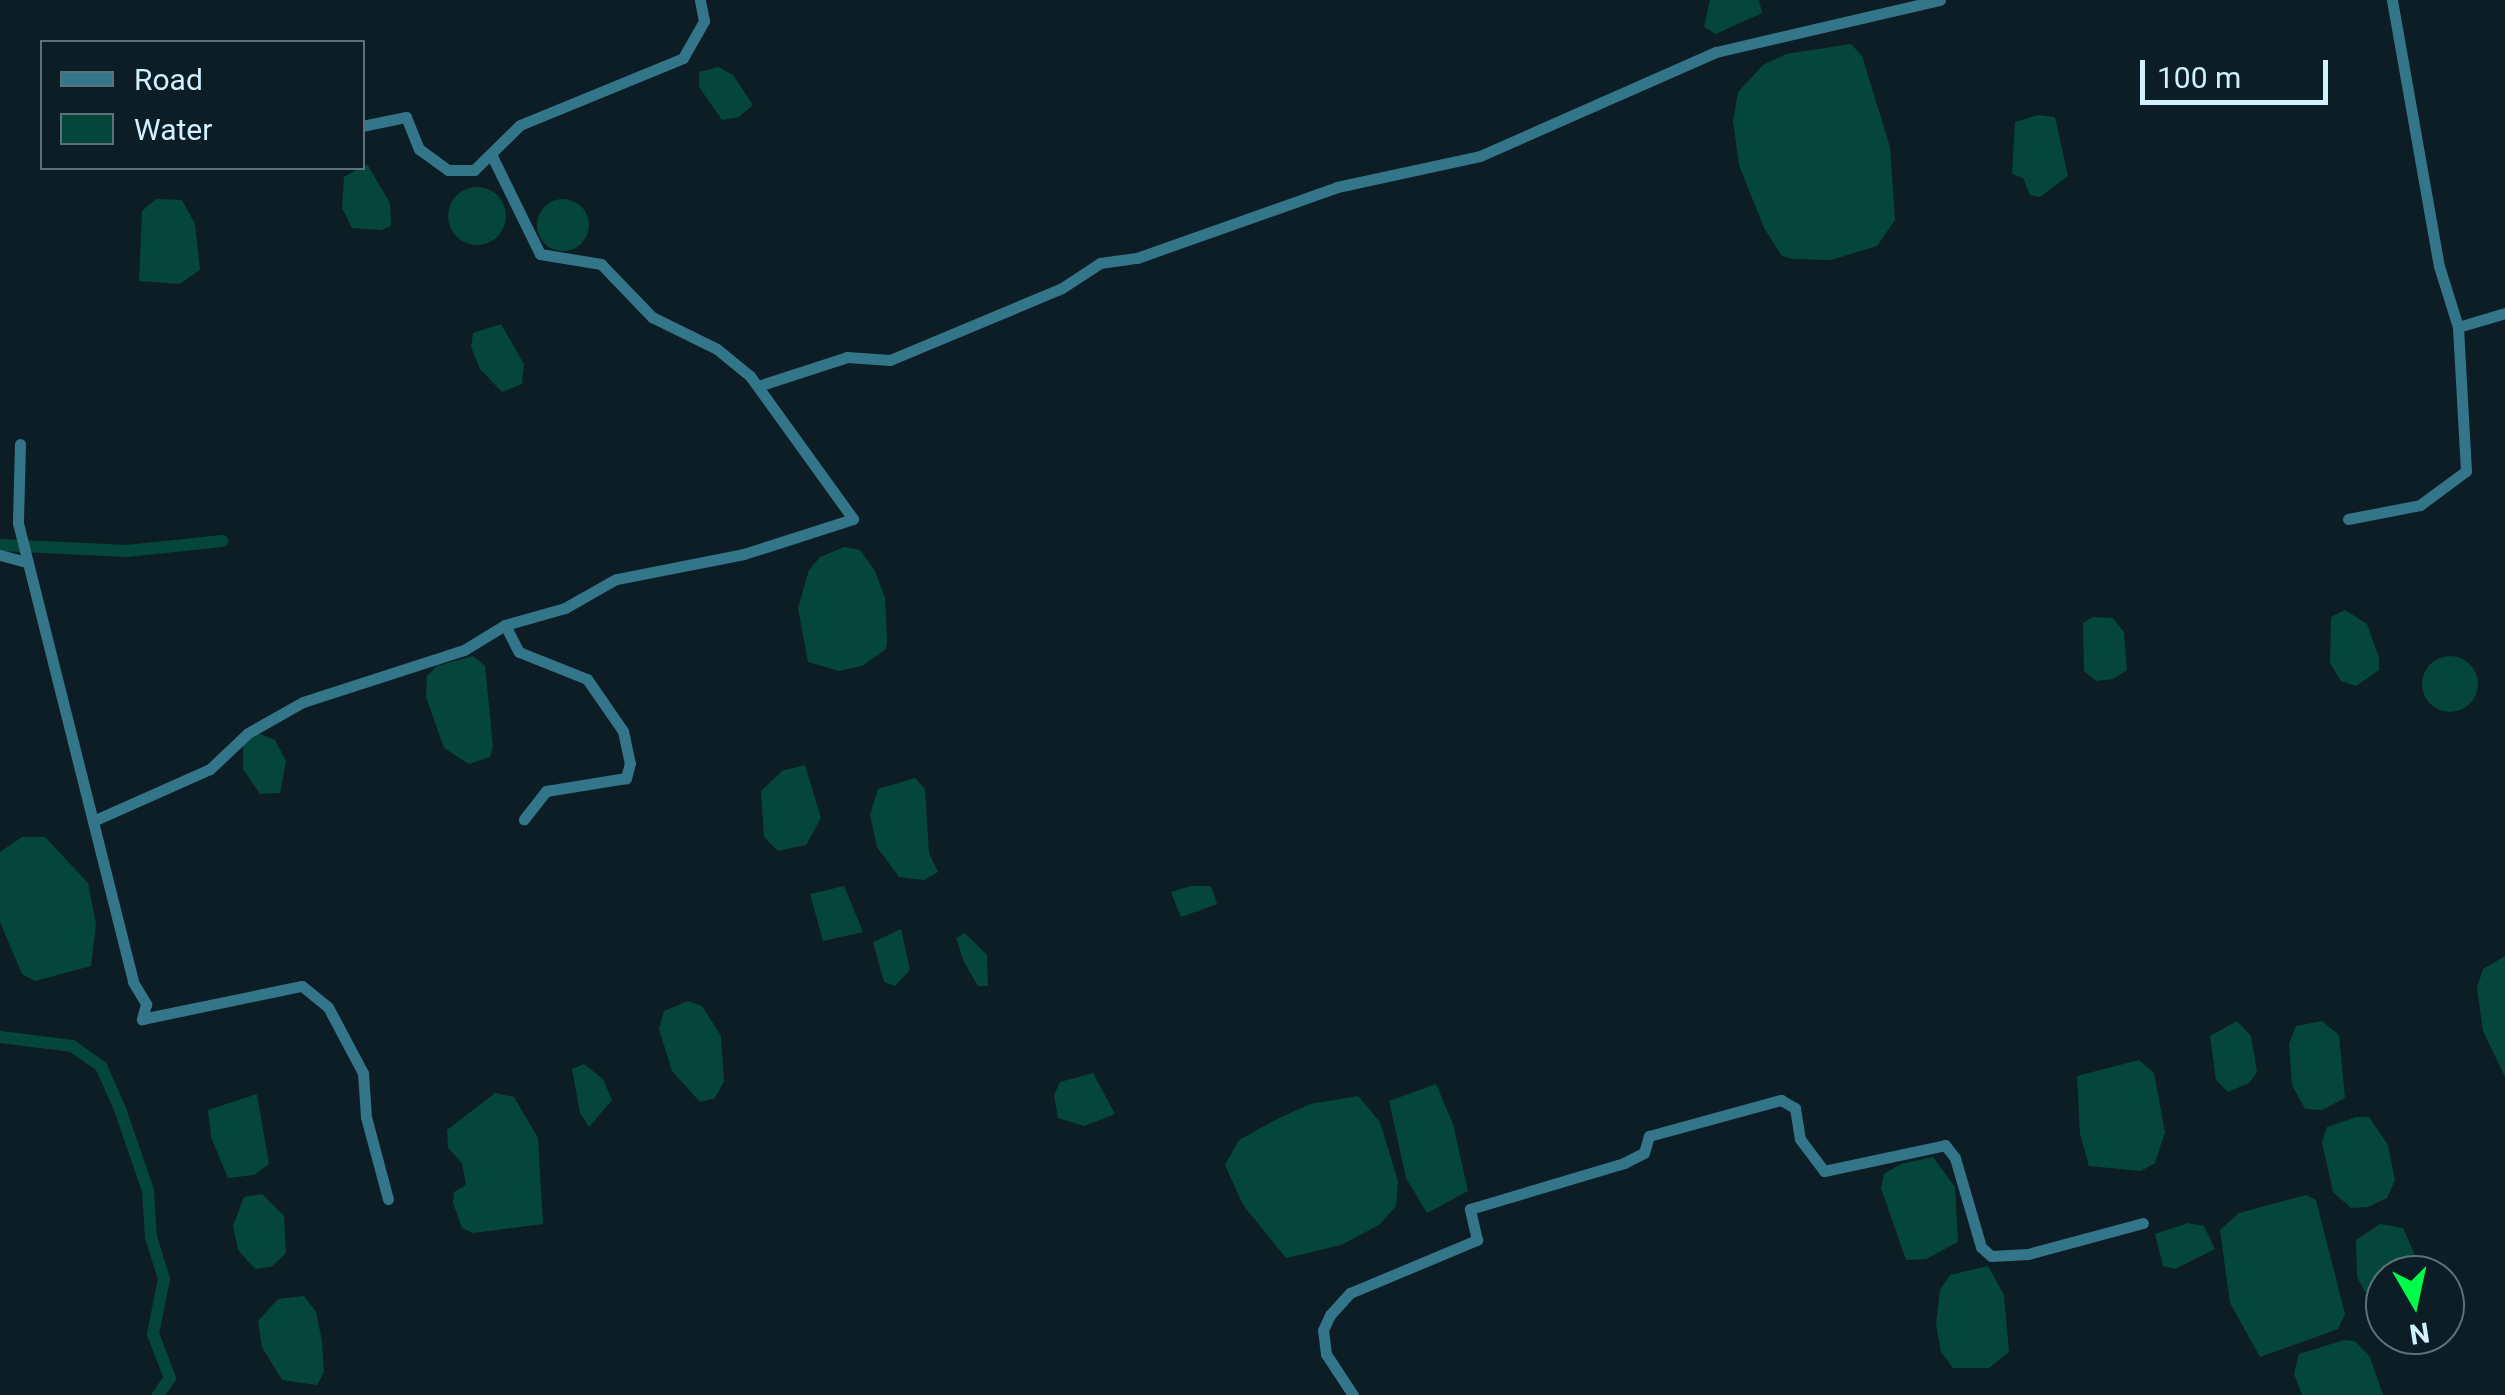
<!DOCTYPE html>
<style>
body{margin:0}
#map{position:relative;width:2505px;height:1395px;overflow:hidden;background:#0c1d26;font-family:Roboto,sans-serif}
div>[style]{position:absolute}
.water>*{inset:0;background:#05463b}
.round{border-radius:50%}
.canal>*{height:12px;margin:-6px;padding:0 6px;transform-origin:6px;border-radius:6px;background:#05463b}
.minor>*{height:11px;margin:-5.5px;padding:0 5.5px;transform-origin:5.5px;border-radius:5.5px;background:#337589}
span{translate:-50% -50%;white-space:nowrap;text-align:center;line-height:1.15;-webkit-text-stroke:9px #0c1d26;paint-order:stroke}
.legend{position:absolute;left:40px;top:40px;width:325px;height:130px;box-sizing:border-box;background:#0c1d26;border:2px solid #5b727d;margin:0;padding:12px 18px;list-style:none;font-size:30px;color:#d1f1ff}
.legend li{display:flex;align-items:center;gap:20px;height:50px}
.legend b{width:50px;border:2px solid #5b727d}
.north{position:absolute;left:2365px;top:1255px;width:100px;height:100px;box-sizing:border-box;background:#0c1d26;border:2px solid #5b727d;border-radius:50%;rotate:171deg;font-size:28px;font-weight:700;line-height:40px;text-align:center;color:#d1f1ff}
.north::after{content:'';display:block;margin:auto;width:35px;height:45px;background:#00fc4a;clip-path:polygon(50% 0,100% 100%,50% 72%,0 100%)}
.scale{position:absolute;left:2140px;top:60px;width:188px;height:45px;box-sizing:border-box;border:5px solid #d1f1ff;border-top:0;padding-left:12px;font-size:30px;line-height:35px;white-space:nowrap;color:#d1f1ff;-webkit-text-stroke:8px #0c1d26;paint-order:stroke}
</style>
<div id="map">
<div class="water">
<div style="clip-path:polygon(1710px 0,1759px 0,1762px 13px,1716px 34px,1704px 27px)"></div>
<div style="clip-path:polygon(1851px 44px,1862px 56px,1890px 147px,1895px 220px,1877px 246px,1831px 260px,1793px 259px,1782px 256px,1764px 228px,1739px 165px,1733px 121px,1738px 92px,1763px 65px,1786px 54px)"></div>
<div style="clip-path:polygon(718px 67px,733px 75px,753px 105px,739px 117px,722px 120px,699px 87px,699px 72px)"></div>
<div style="clip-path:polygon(2038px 115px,2055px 117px,2068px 176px,2040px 197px,2030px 195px,2023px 178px,2012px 174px,2015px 122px)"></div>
<div style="clip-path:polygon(367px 164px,390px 203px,391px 226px,381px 230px,352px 228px,342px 208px,344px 177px)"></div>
<div class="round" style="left:448px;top:187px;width:58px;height:58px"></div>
<div class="round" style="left:537px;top:199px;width:52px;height:52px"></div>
<div style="clip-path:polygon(156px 199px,182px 200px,195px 224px,200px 270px,179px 284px,139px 281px,142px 211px)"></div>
<div style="clip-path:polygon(501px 324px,524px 364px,522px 384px,502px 392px,480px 369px,471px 347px,473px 333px)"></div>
<div style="clip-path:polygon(844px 547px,860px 550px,875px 571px,885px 598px,887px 640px,886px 649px,862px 666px,839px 671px,808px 662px,798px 608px,809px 570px,820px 557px)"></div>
<div style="clip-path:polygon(2345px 610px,2367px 624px,2379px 658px,2379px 670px,2356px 686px,2341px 681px,2330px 663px,2331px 617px)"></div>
<div style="clip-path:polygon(2093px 617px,2113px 618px,2124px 632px,2127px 670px,2113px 679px,2096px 681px,2084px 671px,2083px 623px)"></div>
<div class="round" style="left:2422px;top:656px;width:56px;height:56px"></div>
<div style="clip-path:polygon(473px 656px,485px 666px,493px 746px,490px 757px,469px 764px,444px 748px,426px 697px,427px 676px,437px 666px)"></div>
<div style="clip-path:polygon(258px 733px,275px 740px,286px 761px,280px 793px,260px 794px,243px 769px,243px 744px)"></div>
<div style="clip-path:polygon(805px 765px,821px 818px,806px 845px,778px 851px,764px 837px,761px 791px,782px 771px)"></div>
<div style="clip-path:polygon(915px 778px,925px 789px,929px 853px,938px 872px,924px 880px,899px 877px,877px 847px,870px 815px,878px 789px)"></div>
<div style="clip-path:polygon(22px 837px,45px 837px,88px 883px,96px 924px,91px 966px,35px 981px,22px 974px,0 922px,0 852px)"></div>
<div style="clip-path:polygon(844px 886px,863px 932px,823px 941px,810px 894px)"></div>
<div style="clip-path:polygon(1191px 886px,1211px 886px,1217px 904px,1181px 917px,1171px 892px)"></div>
<div style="clip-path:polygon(901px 929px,910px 970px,895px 986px,884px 982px,873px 942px)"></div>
<div style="clip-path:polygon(965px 933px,987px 955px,988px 986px,978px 986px,964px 962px,956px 938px)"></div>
<div style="clip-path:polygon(2505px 956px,2505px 1077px,2483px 1031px,2477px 988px,2483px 969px)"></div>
<div style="clip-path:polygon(688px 1001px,702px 1006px,721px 1036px,724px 1081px,715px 1098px,700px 1102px,672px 1071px,659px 1029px,664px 1011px)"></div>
<div style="clip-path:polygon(2237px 1021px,2251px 1036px,2257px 1072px,2249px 1083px,2228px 1092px,2216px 1080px,2210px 1036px)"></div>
<div style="clip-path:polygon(2322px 1021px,2339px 1035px,2345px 1098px,2322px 1110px,2305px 1109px,2292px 1085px,2289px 1044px,2296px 1026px)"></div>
<div style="clip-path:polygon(2139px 1060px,2154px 1073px,2165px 1132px,2155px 1163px,2141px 1171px,2089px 1166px,2080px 1134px,2077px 1076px)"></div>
<div style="clip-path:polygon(584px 1064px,603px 1079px,612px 1100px,589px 1127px,580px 1113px,572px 1069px)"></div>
<div style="clip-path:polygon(1093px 1073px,1115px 1114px,1084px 1126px,1058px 1118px,1054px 1095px,1060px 1082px)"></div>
<div style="clip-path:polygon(1436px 1084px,1453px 1124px,1468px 1191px,1427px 1213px,1406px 1178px,1389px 1101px)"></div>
<div style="clip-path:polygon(495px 1093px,514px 1097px,538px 1138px,543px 1224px,473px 1233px,462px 1228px,453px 1203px,454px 1192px,466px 1185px,462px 1163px,448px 1148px,447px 1130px)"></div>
<div style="clip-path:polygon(257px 1094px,269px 1164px,254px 1175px,228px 1178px,211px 1137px,208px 1110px)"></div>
<div style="clip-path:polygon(1358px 1096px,1380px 1122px,1398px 1181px,1396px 1206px,1379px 1225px,1341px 1245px,1286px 1258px,1243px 1205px,1225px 1165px,1239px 1140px,1275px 1120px,1310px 1104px)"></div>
<div style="clip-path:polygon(2356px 1117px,2369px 1117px,2388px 1145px,2395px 1180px,2387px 1198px,2368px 1207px,2351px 1208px,2333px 1192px,2322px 1142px,2327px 1127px)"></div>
<div style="clip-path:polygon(1933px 1157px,1955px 1187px,1958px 1242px,1926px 1259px,1906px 1260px,1881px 1188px,1884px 1174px,1901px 1164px)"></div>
<div style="clip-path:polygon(262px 1194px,284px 1216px,286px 1253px,271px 1267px,255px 1269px,238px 1250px,233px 1226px,244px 1197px)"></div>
<div style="clip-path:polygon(2306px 1195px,2316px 1200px,2345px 1314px,2338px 1329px,2260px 1357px,2230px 1303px,2220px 1230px,2239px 1213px)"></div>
<div style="clip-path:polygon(2188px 1223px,2204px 1226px,2215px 1249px,2175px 1269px,2163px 1266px,2155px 1234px)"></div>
<div style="clip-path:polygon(2380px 1224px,2403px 1228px,2418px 1262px,2415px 1275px,2385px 1275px,2385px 1294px,2378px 1295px,2365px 1292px,2357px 1277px,2356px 1240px)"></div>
<div style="clip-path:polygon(1988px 1266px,2004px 1295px,2009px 1352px,1989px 1368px,1953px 1368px,1941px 1352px,1936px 1324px,1940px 1290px,1950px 1275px)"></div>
<div style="clip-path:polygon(304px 1296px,316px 1312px,322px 1341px,324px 1372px,317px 1385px,282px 1380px,262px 1347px,258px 1321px,278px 1299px)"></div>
<div style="clip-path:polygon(2344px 1340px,2355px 1341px,2370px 1357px,2383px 1395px,2302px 1395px,2294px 1374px,2299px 1354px)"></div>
</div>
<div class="canal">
<div style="left:0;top:545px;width:127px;rotate:2.7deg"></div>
<div style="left:127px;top:551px;width:96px;rotate:-6deg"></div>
<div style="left:0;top:1037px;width:73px;rotate:7.1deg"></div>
<div style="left:72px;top:1046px;width:35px;rotate:35deg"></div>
<div style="left:101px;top:1066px;width:47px;rotate:66.2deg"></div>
<div style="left:120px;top:1109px;width:87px;rotate:71.1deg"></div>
<div style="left:148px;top:1191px;width:46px;rotate:86.3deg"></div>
<div style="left:151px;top:1237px;width:44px;rotate:72.8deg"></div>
<div style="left:164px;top:1279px;width:56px;rotate:101.3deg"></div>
<div style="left:153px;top:1334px;width:47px;rotate:68.9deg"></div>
<div style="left:170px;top:1378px;width:21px;rotate:125deg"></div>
</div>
<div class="minor">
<div style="left:2392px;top:0;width:270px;rotate:80deg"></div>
<div style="left:2439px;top:266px;width:64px;rotate:72.7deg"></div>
<div style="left:362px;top:126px;width:45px;rotate:-11.6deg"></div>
<div style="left:406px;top:117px;width:35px;rotate:68deg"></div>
<div style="left:419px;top:149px;width:36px;rotate:36deg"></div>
<div style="left:448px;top:170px;width:26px"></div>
<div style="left:474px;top:170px;width:64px;rotate:-44.4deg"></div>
<div style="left:520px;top:125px;width:176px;rotate:-22.3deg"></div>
<div style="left:683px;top:58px;width:43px;rotate:-60.4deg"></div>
<div style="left:704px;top:21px;width:21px;rotate:-101deg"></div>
<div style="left:491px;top:154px;width:111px;rotate:63.9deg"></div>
<div style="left:540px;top:254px;width:62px;rotate:9.3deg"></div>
<div style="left:601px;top:264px;width:74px;rotate:46.1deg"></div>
<div style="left:652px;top:317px;width:72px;rotate:26.2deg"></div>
<div style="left:717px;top:349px;width:43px;rotate:39.3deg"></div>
<div style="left:750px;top:376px;width:176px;rotate:54.2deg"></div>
<div style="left:853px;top:519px;width:114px;rotate:162.2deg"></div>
<div style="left:744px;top:554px;width:130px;rotate:168.9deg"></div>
<div style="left:616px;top:579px;width:59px;rotate:150.4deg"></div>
<div style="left:565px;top:608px;width:62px;rotate:164.2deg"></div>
<div style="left:758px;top:386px;width:94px;rotate:-18deg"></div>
<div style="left:847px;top:357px;width:43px;rotate:4deg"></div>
<div style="left:890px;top:360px;width:186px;rotate:-22.7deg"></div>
<div style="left:1062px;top:288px;width:45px;rotate:-33.3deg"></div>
<div style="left:1100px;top:263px;width:37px;rotate:-8deg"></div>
<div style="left:1137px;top:258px;width:212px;rotate:-19.5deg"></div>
<div style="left:1337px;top:187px;width:146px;rotate:-12.2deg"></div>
<div style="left:1480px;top:156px;width:258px;rotate:-23.8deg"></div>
<div style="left:1716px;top:52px;width:230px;rotate:-13.1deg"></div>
<div style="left:20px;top:444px;width:79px;rotate:91.5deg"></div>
<div style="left:18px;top:523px;width:473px;rotate:75.9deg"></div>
<div style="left:133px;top:982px;width:26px;rotate:59deg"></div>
<div style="left:146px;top:1004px;width:16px;rotate:105deg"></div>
<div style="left:142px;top:1019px;width:163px;rotate:-11.7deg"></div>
<div style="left:302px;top:986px;width:33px;rotate:39deg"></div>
<div style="left:328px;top:1007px;width:75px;rotate:62.1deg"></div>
<div style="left:363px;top:1073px;width:44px;rotate:86.1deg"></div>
<div style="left:366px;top:1117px;width:85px;rotate:75deg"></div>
<div style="left:2348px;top:519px;width:73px;rotate:-11deg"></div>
<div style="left:2420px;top:505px;width:57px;rotate:-36.5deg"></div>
<div style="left:2466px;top:471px;width:144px;rotate:-93.2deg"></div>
<div style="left:2458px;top:327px;width:49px;rotate:-16.6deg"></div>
<div style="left:0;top:555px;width:27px;rotate:15deg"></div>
<div style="left:93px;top:821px;width:128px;rotate:-24deg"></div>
<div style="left:210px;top:769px;width:52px;rotate:-43.5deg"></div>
<div style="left:248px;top:733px;width:63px;rotate:-29.4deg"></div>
<div style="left:303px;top:702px;width:169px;rotate:-17.9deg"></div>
<div style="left:464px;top:650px;width:48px;rotate:-31.4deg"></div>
<div style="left:505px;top:625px;width:30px;rotate:63deg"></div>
<div style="left:519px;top:652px;width:73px;rotate:21.7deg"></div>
<div style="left:587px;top:679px;width:63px;rotate:55.3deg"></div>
<div style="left:623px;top:731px;width:33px;rotate:78deg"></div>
<div style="left:630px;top:763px;width:16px;rotate:105deg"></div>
<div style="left:626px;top:778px;width:81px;rotate:170.8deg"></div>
<div style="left:546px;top:791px;width:36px;rotate:128deg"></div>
<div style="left:1353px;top:1395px;width:49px;rotate:-123.4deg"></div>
<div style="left:1326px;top:1354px;width:24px;rotate:-97deg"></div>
<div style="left:1323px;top:1330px;width:17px;rotate:-65deg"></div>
<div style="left:1330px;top:1315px;width:30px;rotate:-48deg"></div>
<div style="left:1350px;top:1293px;width:138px;rotate:-22.7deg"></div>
<div style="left:1477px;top:1240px;width:32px;rotate:-103deg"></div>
<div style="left:1470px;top:1209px;width:161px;rotate:-16.6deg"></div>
<div style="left:1624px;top:1163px;width:22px;rotate:-27deg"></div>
<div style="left:1644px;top:1153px;width:18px;rotate:-74deg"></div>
<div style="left:1649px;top:1136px;width:137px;rotate:-15.3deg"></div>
<div style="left:1781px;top:1100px;width:16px;rotate:30deg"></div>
<div style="left:1795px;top:1108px;width:31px;rotate:81deg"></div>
<div style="left:1800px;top:1139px;width:40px;rotate:53deg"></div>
<div style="left:1824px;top:1171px;width:124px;rotate:-12.1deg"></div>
<div style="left:1945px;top:1145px;width:16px;rotate:52deg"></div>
<div style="left:1955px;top:1158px;width:93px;rotate:73.7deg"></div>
<div style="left:1981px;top:1247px;width:13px;rotate:42deg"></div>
<div style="left:1991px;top:1256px;width:37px;rotate:-3deg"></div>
<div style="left:2028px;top:1254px;width:119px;rotate:-15.1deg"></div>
</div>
<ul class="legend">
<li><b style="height:12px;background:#337589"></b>Road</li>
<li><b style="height:28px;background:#05463b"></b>Water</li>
</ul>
<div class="north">N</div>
<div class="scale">100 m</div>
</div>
